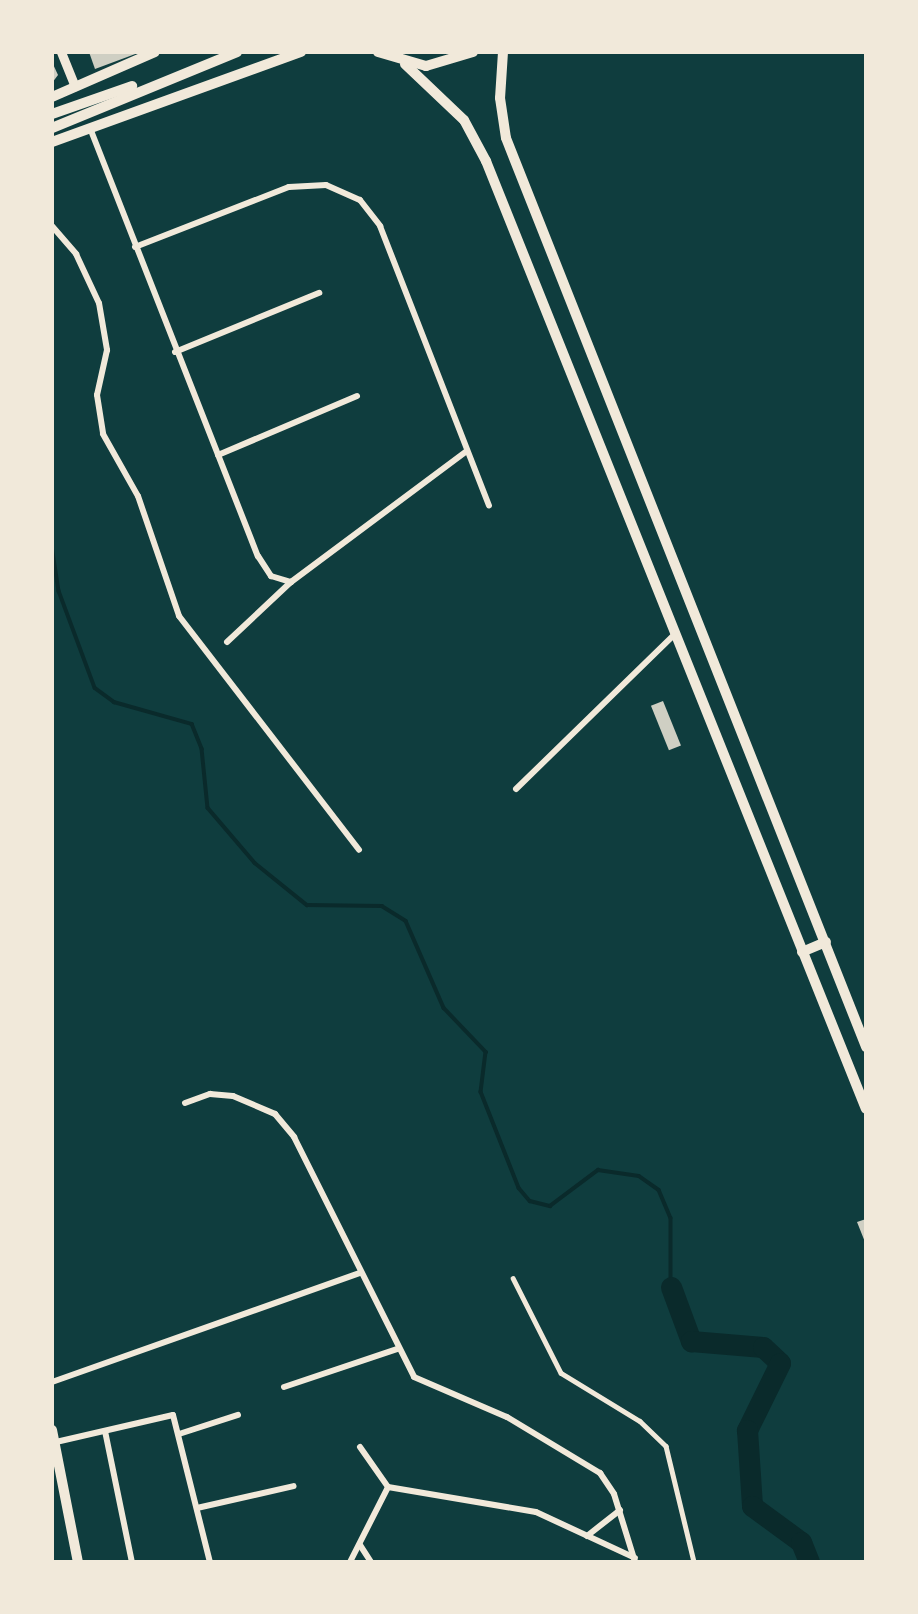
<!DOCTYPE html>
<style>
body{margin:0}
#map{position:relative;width:918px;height:1614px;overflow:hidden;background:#0f3d3e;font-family:"Space Grotesk",sans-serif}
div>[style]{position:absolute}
.stream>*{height:3.5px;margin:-1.75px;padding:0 1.75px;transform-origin:1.75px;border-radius:1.75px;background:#0a2a2b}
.river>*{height:21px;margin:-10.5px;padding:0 10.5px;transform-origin:10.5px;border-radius:10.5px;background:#0a2a2b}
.building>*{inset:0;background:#cfcfc3;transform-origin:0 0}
.pedestrian>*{height:4.5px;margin:-2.25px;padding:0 2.25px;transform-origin:2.25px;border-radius:2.25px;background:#f1e9da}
.minor>*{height:6px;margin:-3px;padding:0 3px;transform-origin:3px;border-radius:3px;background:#f1e9da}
.secondary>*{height:9px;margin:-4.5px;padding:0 4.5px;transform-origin:4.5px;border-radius:4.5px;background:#f1e9da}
.primary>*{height:10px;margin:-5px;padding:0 5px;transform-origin:5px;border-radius:5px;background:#f1e9da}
span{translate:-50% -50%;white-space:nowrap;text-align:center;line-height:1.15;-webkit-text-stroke:6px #f1e9da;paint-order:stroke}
.frame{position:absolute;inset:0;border:54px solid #f1e9da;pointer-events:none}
</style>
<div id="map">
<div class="stream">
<div style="left:52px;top:546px;width:46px;rotate:81.2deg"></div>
<div style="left:59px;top:591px;width:103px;rotate:69.6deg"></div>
<div style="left:95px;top:688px;width:24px;rotate:36deg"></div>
<div style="left:114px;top:702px;width:81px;rotate:15.8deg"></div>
<div style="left:192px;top:724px;width:27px;rotate:68deg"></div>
<div style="left:202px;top:749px;width:59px;rotate:84.2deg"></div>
<div style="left:208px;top:808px;width:72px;rotate:49.5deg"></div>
<div style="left:255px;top:863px;width:67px;rotate:38.9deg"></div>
<div style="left:307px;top:905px;width:75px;rotate:0.8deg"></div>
<div style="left:382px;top:906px;width:28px;rotate:32deg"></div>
<div style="left:406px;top:921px;width:95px;rotate:66.4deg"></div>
<div style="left:444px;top:1008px;width:61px;rotate:46.3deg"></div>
<div style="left:486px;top:1052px;width:40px;rotate:97.1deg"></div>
<div style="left:481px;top:1092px;width:103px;rotate:68.4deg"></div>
<div style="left:519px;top:1188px;width:17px;rotate:50deg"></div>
<div style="left:530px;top:1201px;width:21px;rotate:14deg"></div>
<div style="left:550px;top:1206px;width:60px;rotate:-36.9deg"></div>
<div style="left:598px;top:1170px;width:41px;rotate:8.3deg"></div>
<div style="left:639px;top:1176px;width:24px;rotate:35deg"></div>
<div style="left:659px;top:1190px;width:30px;rotate:67deg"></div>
<div style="left:671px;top:1218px;width:69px;rotate:90deg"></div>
</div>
<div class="river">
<div style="left:671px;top:1287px;width:58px;rotate:69.7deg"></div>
<div style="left:691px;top:1341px;width:72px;rotate:4.8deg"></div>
<div style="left:763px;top:1347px;width:23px;rotate:43deg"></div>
<div style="left:780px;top:1363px;width:75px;rotate:116.2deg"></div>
<div style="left:747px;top:1430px;width:76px;rotate:86.2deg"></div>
<div style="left:752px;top:1506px;width:61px;rotate:36.3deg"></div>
<div style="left:801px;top:1542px;width:22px;rotate:68deg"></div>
</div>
<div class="building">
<div style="clip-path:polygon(89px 52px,138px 52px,138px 53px,95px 69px)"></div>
<div style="clip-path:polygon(52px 62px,58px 75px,52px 83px)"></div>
<div style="left:663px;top:701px;width:48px;height:13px;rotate:68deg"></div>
<div style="clip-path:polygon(866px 1219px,866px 1242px,865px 1242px,857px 1222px)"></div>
</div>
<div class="pedestrian">
<div style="left:513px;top:1278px;width:106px;rotate:63.2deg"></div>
<div style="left:561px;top:1373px;width:92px;rotate:31.3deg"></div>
<div style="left:640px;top:1421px;width:36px;rotate:44deg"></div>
<div style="left:666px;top:1446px;width:119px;rotate:76.4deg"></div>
</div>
<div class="minor">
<div style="left:90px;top:128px;width:460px;rotate:68.6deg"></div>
<div style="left:258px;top:556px;width:24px;rotate:57deg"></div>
<div style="left:271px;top:576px;width:21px;rotate:17deg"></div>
<div style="left:52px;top:226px;width:37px;rotate:49deg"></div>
<div style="left:76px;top:254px;width:54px;rotate:64.9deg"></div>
<div style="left:99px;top:303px;width:48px;rotate:80.3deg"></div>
<div style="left:107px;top:350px;width:46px;rotate:102.5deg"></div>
<div style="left:97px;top:395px;width:39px;rotate:81deg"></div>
<div style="left:103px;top:434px;width:71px;rotate:60.6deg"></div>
<div style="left:138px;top:496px;width:127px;rotate:71.1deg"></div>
<div style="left:179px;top:616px;width:295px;rotate:52.4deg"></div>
<div style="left:135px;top:247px;width:165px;rotate:-21.3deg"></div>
<div style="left:289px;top:187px;width:37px;rotate:-3deg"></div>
<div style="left:326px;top:185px;width:37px;rotate:24deg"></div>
<div style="left:360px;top:200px;width:33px;rotate:52deg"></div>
<div style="left:380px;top:226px;width:300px;rotate:68.7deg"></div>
<div style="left:175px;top:352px;width:156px;rotate:-22.3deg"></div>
<div style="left:218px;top:455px;width:151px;rotate:-23deg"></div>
<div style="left:227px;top:642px;width:88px;rotate:-43.2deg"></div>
<div style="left:291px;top:582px;width:219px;rotate:-36.7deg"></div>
<div style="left:516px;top:789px;width:219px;rotate:-44.3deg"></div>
<div style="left:185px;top:1103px;width:27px;rotate:-20deg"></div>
<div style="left:210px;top:1094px;width:23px;rotate:5deg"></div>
<div style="left:233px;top:1096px;width:46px;rotate:23.2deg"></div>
<div style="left:275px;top:1114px;width:30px;rotate:50deg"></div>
<div style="left:294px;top:1137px;width:268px;rotate:63.4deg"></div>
<div style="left:414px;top:1377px;width:101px;rotate:23.3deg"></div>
<div style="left:507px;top:1417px;width:109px;rotate:31.1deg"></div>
<div style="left:600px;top:1473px;width:25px;rotate:56deg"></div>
<div style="left:614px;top:1494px;width:71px;rotate:72.8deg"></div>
<div style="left:52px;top:1382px;width:326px;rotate:-19.5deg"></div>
<div style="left:284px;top:1387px;width:119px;rotate:-18.6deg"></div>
<div style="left:105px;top:1431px;width:134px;rotate:78.4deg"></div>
<div style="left:179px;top:1434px;width:62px;rotate:-17.9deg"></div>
<div style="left:56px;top:1442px;width:120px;rotate:-13deg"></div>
<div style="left:173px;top:1415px;width:152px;rotate:75.9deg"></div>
<div style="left:360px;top:1447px;width:49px;rotate:55deg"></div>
<div style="left:388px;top:1487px;width:150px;rotate:9.6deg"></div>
<div style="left:536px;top:1512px;width:109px;rotate:24.9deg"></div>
<div style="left:197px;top:1508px;width:99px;rotate:-12.8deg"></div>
<div style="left:587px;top:1536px;width:42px;rotate:-38.2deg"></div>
<div style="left:360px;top:1545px;width:20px;rotate:57deg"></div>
<div style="left:350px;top:1562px;width:84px;rotate:-63.1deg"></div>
</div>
<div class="secondary">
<div style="left:61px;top:52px;width:37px;rotate:68deg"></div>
</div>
<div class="primary">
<div style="left:378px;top:52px;width:50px;rotate:16.3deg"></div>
<div style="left:426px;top:66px;width:49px;rotate:-16.6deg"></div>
<div style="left:503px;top:52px;width:46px;rotate:93.7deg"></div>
<div style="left:500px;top:98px;width:40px;rotate:81.5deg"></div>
<div style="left:506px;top:138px;width:978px;rotate:68.39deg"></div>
<div style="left:405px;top:64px;width:81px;rotate:43.5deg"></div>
<div style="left:464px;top:120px;width:47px;rotate:61.8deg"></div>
<div style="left:486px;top:161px;width:1021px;rotate:68.16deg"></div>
<div style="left:52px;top:97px;width:112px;rotate:-23.6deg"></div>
<div style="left:52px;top:114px;width:85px;rotate:-19.3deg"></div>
<div style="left:52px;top:128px;width:200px;rotate:-22.3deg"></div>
<div style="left:52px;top:142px;width:265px;rotate:-19.9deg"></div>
<div style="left:802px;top:952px;width:26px;rotate:-23deg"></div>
<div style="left:52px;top:1430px;width:135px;rotate:78.9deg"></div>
</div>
<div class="frame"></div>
</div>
